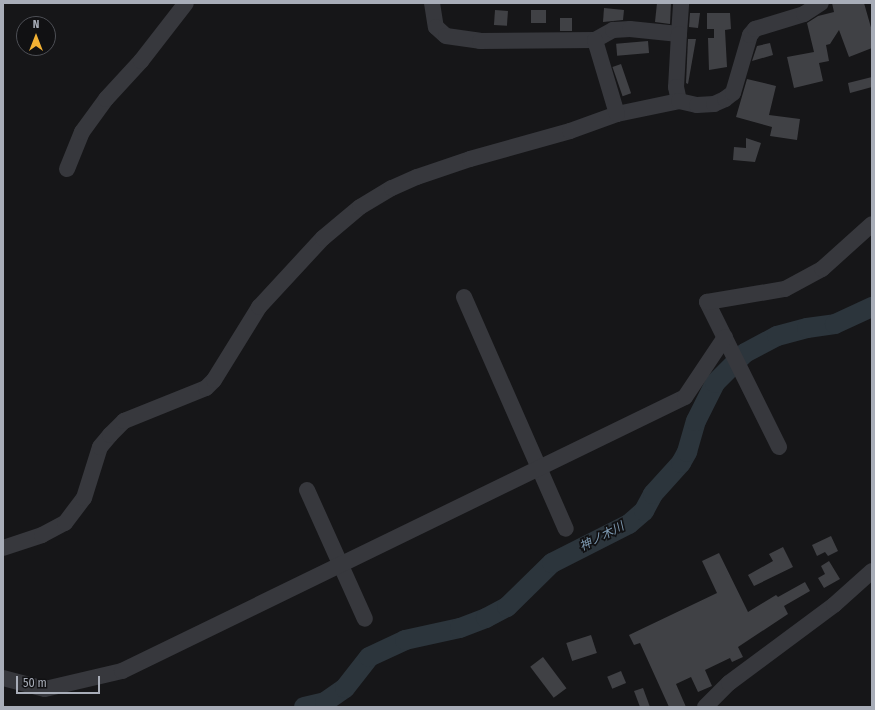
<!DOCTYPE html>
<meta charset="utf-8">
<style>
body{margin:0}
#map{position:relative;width:875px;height:710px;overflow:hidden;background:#161618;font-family:"Fira Sans Condensed","Noto Sans JP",sans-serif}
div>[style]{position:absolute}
.river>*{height:20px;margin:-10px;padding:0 10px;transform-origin:10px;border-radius:10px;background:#2c353c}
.building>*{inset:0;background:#404145;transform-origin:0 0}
.minor>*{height:16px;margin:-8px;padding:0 8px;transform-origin:8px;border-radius:8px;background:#37383d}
span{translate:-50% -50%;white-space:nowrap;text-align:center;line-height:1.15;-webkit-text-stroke:3.5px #111113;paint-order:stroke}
.water-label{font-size:12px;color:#7f9bb3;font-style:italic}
.frame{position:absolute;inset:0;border:4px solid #a8adb8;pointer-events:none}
.north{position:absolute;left:16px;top:16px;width:40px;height:40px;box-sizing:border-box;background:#111113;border:1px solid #4d4f55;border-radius:50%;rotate:0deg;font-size:11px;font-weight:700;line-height:16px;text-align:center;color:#a8adb8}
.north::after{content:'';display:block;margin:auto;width:14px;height:18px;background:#f2b134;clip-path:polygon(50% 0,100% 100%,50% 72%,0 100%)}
.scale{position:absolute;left:16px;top:676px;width:84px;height:18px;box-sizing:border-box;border:2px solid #a8adb8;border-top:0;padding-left:5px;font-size:12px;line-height:14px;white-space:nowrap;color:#a8adb8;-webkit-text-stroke:3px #111113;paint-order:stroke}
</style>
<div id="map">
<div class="river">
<div style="left:304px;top:707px;width:22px;rotate:-13deg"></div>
<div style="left:325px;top:702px;width:24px;rotate:-35deg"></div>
<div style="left:345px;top:688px;width:39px;rotate:-52deg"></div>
<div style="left:369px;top:657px;width:40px;rotate:-25deg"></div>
<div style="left:405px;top:640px;width:56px;rotate:-12.3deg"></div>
<div style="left:460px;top:628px;width:28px;rotate:-21deg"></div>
<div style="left:486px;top:618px;width:24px;rotate:-28deg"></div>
<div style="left:507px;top:607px;width:63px;rotate:-44.4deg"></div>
<div style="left:552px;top:563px;width:86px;rotate:-26.9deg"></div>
<div style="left:629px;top:524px;width:20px;rotate:-41deg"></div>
<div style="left:644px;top:511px;width:19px;rotate:-62deg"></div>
<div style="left:653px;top:494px;width:42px;rotate:-47.9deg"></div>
<div style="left:681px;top:463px;width:13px;rotate:-61deg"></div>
<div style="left:687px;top:452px;width:32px;rotate:-74deg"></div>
<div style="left:696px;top:421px;width:42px;rotate:-63.4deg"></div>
<div style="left:715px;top:383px;width:42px;rotate:-45deg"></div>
<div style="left:745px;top:353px;width:36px;rotate:-28deg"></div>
<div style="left:777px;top:336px;width:31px;rotate:-15deg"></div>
<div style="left:807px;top:328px;width:28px;rotate:-8deg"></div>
<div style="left:835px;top:324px;width:41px;rotate:-24.7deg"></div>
</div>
<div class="building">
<div style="clip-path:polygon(657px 3px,671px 3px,670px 24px,655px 22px)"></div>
<div style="clip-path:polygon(832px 3px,864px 3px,872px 31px,872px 48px,849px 57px,839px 30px,830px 44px,826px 45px,829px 61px,819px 63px,823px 81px,794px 88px,787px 57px,814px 52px,807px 23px,818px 16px,834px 12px)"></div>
<div style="clip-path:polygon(604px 8px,624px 10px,623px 20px,603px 22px)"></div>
<div style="left:495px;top:10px;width:13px;height:15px;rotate:4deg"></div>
<div style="left:531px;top:10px;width:15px;height:13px"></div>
<div style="clip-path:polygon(690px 13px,700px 13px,698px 28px,689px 27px)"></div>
<div style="clip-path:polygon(707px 13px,730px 13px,731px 29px,725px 30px,727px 67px,709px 70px,708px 38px,714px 38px,714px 29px,707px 29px)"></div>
<div style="left:560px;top:18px;width:12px;height:13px"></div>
<div style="clip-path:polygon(688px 39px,696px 39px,688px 84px,686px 83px)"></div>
<div style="left:648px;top:41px;width:12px;height:32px;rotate:85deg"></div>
<div style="clip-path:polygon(770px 43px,773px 55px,752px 61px,757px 46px)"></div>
<div style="left:621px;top:64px;width:31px;height:9px;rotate:71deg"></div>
<div style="clip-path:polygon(872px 77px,872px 87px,850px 93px,848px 83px)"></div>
<div style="clip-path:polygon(747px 79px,776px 86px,769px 115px,800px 119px,797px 140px,770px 136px,772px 127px,736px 117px)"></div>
<div style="clip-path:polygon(746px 138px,761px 143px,755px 162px,733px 160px,734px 147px,746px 148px)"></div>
<div style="clip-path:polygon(831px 536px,838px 551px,828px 556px,825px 552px,817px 556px,812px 545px)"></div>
<div style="clip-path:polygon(783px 547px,793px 567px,754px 586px,748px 575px,773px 561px,769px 554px)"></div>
<div style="clip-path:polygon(719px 553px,748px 612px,776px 595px,778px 597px,805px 582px,810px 591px,784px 606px,788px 614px,738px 647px,743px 657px,732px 662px,730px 658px,705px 670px,712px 686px,698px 692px,691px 677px,676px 684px,686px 707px,669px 707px,640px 643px,634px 645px,629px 635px,717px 593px,702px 561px)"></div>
<div style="clip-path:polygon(829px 561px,840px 579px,824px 588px,818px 578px,825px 574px,821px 566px)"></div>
<div style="left:591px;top:635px;width:19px;height:26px;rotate:72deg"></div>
<div style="left:543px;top:657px;width:39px;height:16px;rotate:53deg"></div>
<div style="left:621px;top:671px;width:13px;height:15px;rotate:67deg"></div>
<div style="clip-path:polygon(643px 688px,650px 707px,640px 707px,634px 691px)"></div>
</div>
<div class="minor">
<div style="left:432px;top:3px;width:24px;rotate:81deg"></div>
<div style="left:436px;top:27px;width:13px;rotate:42deg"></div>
<div style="left:446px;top:36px;width:34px;rotate:8deg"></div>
<div style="left:480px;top:41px;width:115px;rotate:-0.5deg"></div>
<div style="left:595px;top:40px;width:21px;rotate:-29deg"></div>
<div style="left:613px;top:30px;width:17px;rotate:-3deg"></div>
<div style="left:630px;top:29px;width:49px;rotate:5.8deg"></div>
<div style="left:679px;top:34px;width:31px;rotate:-86deg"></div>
<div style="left:679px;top:34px;width:53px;rotate:93.2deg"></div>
<div style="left:676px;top:87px;width:14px;rotate:78deg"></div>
<div style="left:617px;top:114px;width:63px;rotate:-11.8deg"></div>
<div style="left:679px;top:101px;width:18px;rotate:13deg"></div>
<div style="left:697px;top:105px;width:17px;rotate:-3deg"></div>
<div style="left:714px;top:104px;width:12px;rotate:-24deg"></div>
<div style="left:725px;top:99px;width:10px;rotate:-37deg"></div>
<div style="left:733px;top:93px;width:60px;rotate:-73.7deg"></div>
<div style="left:750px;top:35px;width:8px;rotate:-50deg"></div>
<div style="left:755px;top:29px;width:51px;rotate:-17deg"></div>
<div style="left:804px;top:14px;width:20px;rotate:-33deg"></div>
<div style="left:67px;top:169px;width:40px;rotate:-68deg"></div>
<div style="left:82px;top:132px;width:41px;rotate:-54deg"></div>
<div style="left:106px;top:99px;width:52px;rotate:-47.4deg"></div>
<div style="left:141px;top:61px;width:73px;rotate:-52.2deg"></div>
<div style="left:464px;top:297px;width:253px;rotate:66.3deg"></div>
<div style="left:779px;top:447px;width:162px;rotate:-116.4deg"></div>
<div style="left:707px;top:302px;width:79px;rotate:-9.5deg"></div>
<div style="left:785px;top:289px;width:42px;rotate:-28.4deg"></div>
<div style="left:822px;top:269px;width:67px;rotate:-42deg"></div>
<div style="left:307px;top:490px;width:141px;rotate:65.8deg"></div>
<div style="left:3px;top:548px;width:41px;rotate:-18.4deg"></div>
<div style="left:42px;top:535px;width:26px;rotate:-28deg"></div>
<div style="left:65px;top:523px;width:31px;rotate:-53deg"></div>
<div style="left:84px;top:498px;width:53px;rotate:-72.6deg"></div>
<div style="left:100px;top:447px;width:16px;rotate:-50deg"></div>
<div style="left:110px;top:435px;width:20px;rotate:-45deg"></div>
<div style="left:124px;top:421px;width:88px;rotate:-21.9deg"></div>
<div style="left:206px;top:388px;width:11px;rotate:-45deg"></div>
<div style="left:214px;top:380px;width:86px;rotate:-58.3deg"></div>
<div style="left:259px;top:307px;width:94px;rotate:-47.2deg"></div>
<div style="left:323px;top:238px;width:48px;rotate:-40deg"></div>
<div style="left:360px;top:207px;width:37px;rotate:-31deg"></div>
<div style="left:392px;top:188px;width:27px;rotate:-24deg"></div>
<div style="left:417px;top:177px;width:56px;rotate:-18.8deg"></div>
<div style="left:470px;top:159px;width:104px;rotate:-15.6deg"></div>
<div style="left:570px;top:131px;width:50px;rotate:-19.9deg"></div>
<div style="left:617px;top:114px;width:77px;rotate:-106.6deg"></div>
<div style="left:3px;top:678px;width:43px;rotate:14.7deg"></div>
<div style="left:45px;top:689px;width:79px;rotate:-13.2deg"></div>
<div style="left:122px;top:671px;width:626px;rotate:-25.95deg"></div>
<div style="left:685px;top:397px;width:72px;rotate:-56.3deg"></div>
<div style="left:705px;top:707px;width:34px;rotate:-45deg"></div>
<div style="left:729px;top:683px;width:131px;rotate:-36.6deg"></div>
<div style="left:834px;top:605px;width:51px;rotate:-41.8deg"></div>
</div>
<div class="water-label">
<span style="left:602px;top:537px;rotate:-27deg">神ノ木川</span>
</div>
<div class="frame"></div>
<div class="north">N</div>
<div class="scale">50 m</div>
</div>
